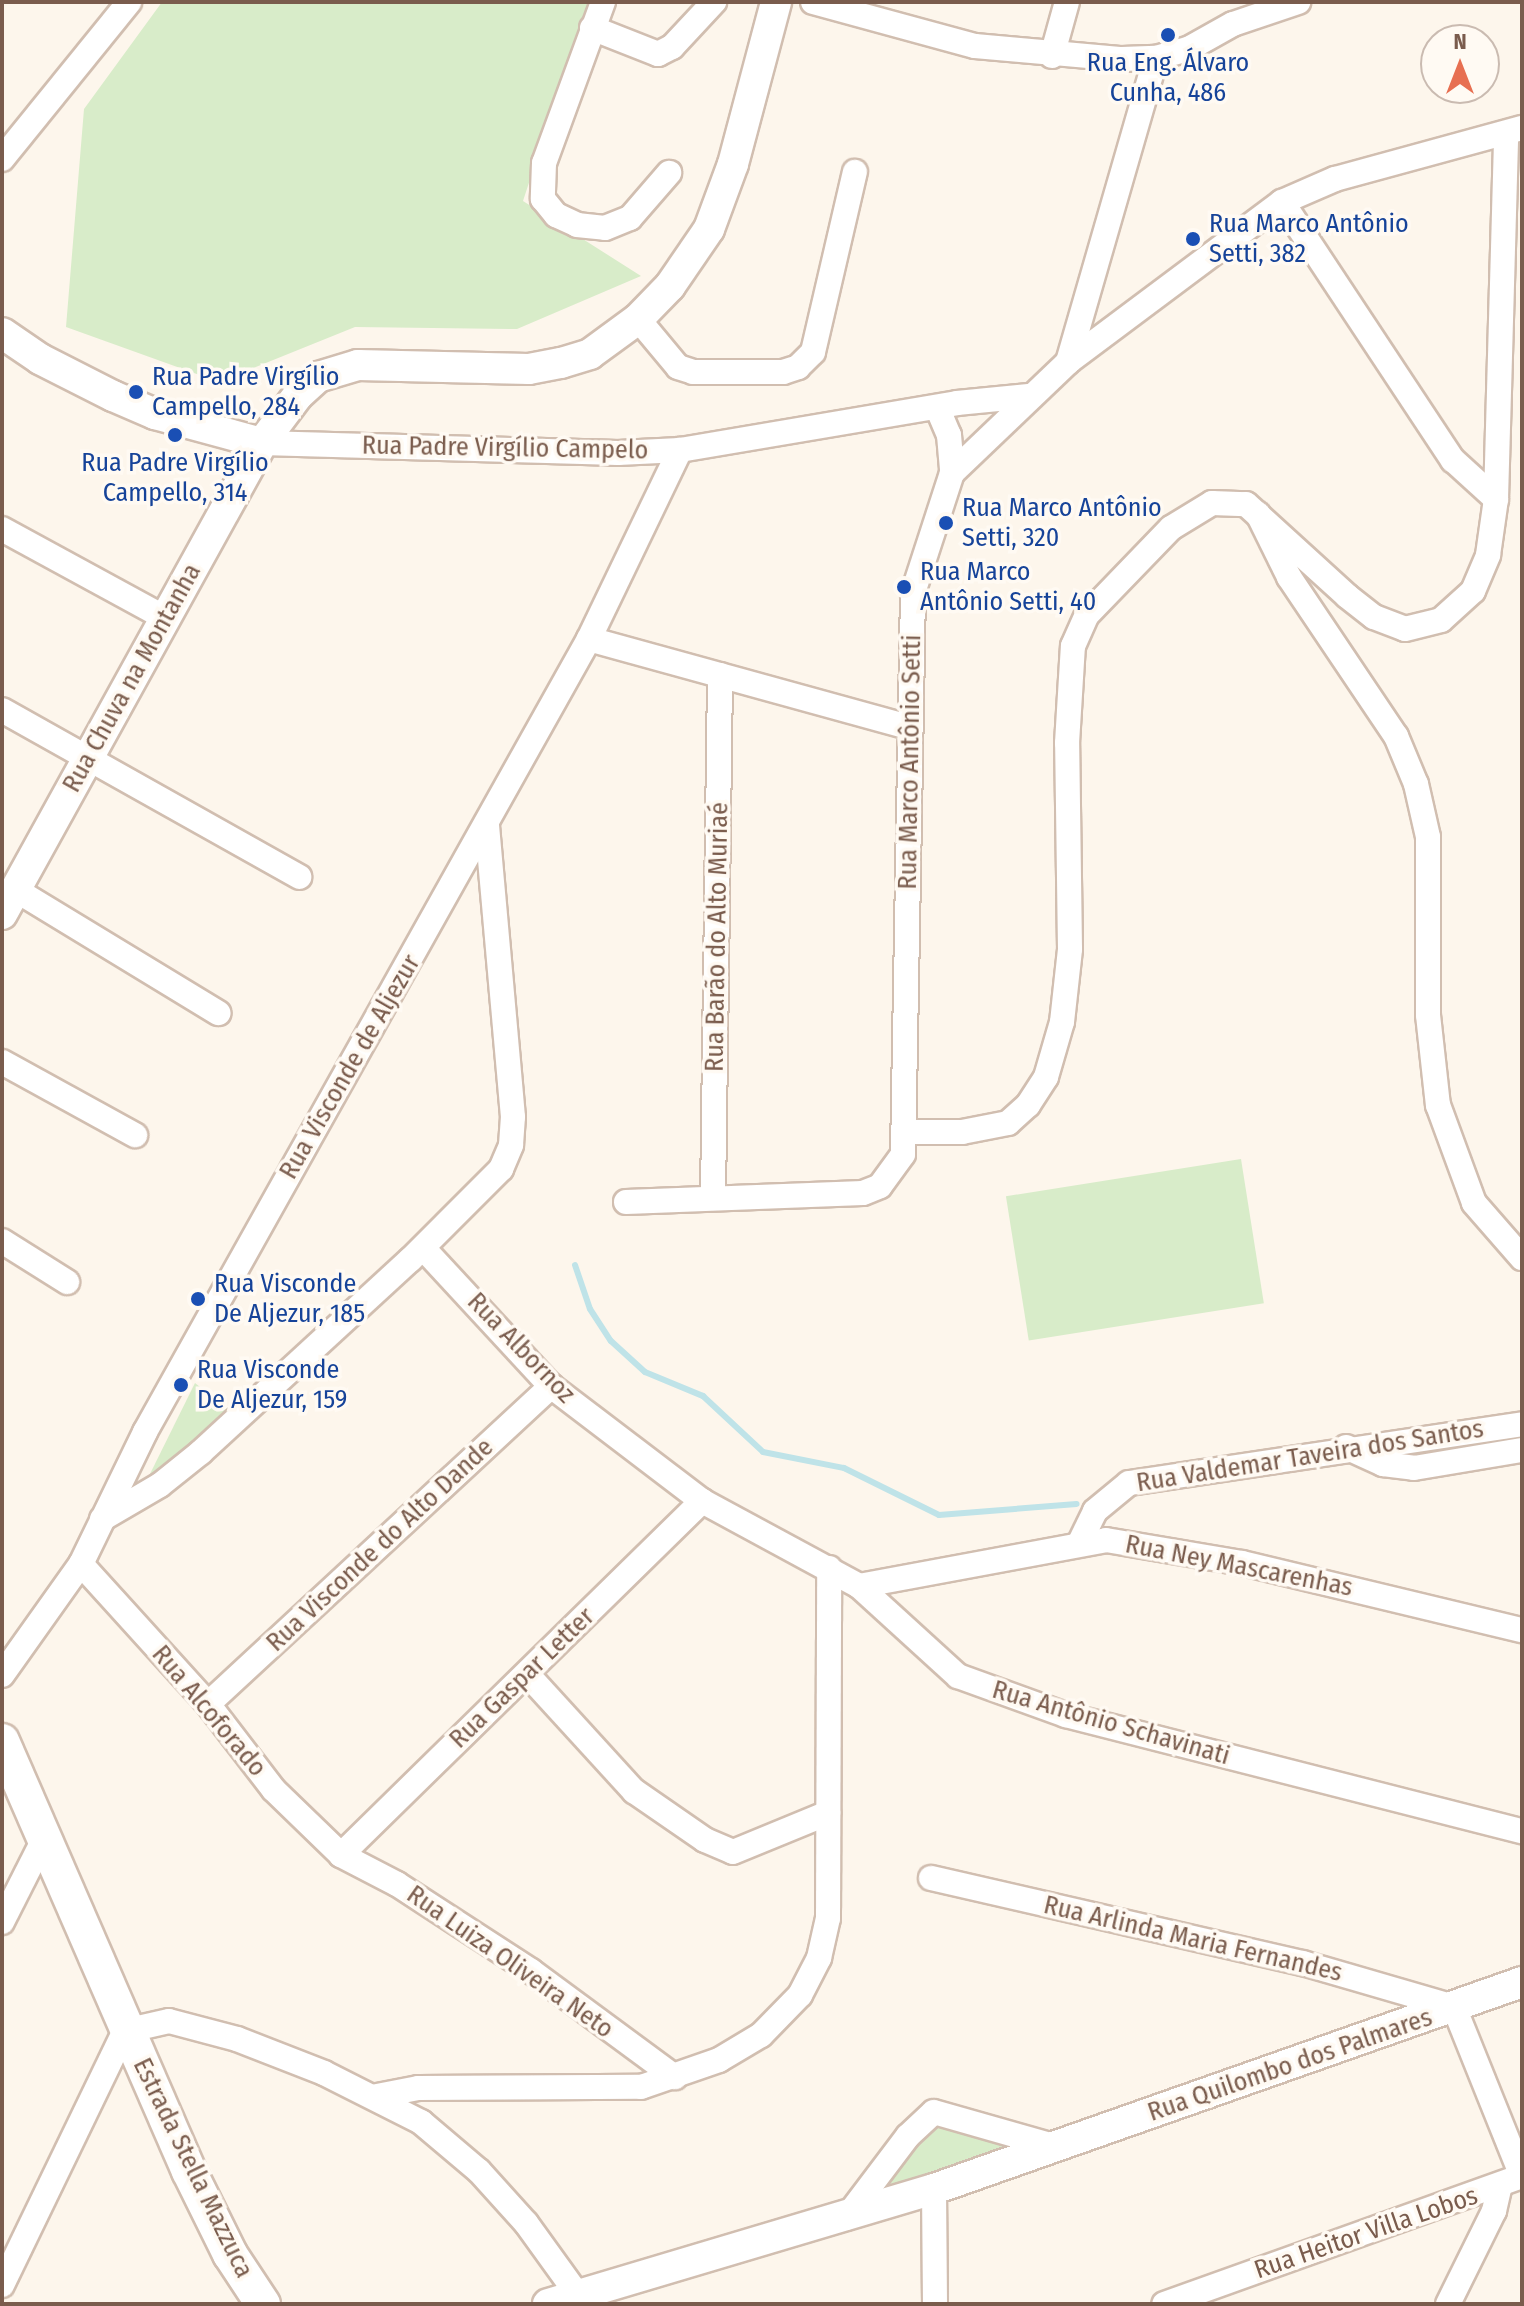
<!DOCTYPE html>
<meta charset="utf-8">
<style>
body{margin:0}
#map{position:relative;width:1524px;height:2306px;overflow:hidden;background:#fdf6ec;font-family:"Fira Sans Condensed",sans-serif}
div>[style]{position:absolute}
.green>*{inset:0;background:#d8ecc9;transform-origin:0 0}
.stream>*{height:6px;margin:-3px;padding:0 3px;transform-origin:3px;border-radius:3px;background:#bfe3e8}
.roads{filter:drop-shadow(2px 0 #d1beb0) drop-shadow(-2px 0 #d1beb0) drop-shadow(0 2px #d1beb0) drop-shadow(0 -2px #d1beb0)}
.minor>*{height:24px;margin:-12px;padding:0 12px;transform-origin:12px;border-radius:12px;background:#fff}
.tertiary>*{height:30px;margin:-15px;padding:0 15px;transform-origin:15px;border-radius:15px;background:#fff}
.secondary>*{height:34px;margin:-17px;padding:0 17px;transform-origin:17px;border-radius:17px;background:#fff}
.dots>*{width:22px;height:22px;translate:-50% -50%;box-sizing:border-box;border:4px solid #fffaf3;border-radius:50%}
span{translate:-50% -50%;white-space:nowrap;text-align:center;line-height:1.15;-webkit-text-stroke:7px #fffaf3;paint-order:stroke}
.transit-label{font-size:26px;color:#164399}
.left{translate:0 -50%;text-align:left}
.street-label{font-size:26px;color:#7a5c4d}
.frame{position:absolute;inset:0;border:4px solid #7a5c4d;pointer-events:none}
.north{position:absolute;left:1420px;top:24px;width:80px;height:80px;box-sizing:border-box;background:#fffaf3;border:2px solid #cabbb1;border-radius:50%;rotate:0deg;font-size:22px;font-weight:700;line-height:32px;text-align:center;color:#7a5c4d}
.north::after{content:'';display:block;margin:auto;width:28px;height:36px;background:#e76f51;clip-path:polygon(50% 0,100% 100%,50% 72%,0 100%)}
</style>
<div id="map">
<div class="green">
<div style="clip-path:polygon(162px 2px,588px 2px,523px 201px,641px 276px,517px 329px,355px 327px,219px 382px,66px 327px,84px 109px)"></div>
<div style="left:1241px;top:1159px;width:146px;height:238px;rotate:81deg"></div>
<div style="clip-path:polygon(195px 1383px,229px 1410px,146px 1482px)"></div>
<div style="clip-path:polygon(937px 2120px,1026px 2143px,872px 2192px)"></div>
</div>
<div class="stream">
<div style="left:575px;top:1265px;width:46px;rotate:71.2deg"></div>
<div style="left:590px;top:1309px;width:38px;rotate:57deg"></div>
<div style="left:611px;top:1341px;width:46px;rotate:42.4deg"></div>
<div style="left:645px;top:1372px;width:63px;rotate:22.5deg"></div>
<div style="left:703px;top:1396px;width:82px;rotate:43deg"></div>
<div style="left:763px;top:1452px;width:83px;rotate:11.2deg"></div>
<div style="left:844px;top:1468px;width:106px;rotate:26.3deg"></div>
<div style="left:939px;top:1515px;width:138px;rotate:-4.6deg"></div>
<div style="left:1461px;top:1447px;width:61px;rotate:-7.6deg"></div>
</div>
<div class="roads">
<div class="minor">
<div style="left:603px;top:2px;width:171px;rotate:110.1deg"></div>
<div style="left:544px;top:163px;width:36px;rotate:92deg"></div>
<div style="left:543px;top:199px;width:21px;rotate:51deg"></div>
<div style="left:556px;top:215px;width:23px;rotate:25deg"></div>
<div style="left:577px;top:225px;width:28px;rotate:6deg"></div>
<div style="left:605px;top:228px;width:27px;rotate:-22deg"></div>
<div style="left:630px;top:218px;width:60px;rotate:-49.1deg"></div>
<div style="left:813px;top:2px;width:168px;rotate:15.2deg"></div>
<div style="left:975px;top:46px;width:148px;rotate:5.1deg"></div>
<div style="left:1122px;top:59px;width:34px;rotate:-2deg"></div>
<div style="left:1156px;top:58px;width:35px;rotate:-16deg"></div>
<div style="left:1190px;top:48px;width:49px;rotate:-29.2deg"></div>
<div style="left:1233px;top:24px;width:69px;rotate:-18.7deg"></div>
<div style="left:592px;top:28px;width:71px;rotate:21.5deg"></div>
<div style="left:658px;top:54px;width:16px;rotate:-27deg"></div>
<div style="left:672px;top:47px;width:62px;rotate:-47deg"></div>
<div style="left:1052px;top:56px;width:56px;rotate:-74.5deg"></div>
<div style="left:2px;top:159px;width:202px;rotate:-51deg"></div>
<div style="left:1282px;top:202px;width:310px;rotate:56.5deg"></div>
<div style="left:1453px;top:460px;width:58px;rotate:42.2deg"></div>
<div style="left:638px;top:319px;width:62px;rotate:50.2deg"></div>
<div style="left:678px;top:367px;width:16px;rotate:18deg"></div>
<div style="left:693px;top:372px;width:90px"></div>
<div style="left:783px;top:372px;width:16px;rotate:-18deg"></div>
<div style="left:798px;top:367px;width:21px;rotate:-45deg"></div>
<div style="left:813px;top:352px;width:185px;rotate:-76.9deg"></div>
<div style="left:1068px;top:362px;width:316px;rotate:-73.9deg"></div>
<div style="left:937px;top:407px;width:30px;rotate:67deg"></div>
<div style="left:949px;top:435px;width:38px;rotate:85deg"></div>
<div style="left:262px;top:443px;width:356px;rotate:1.6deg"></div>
<div style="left:618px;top:453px;width:62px;rotate:-2.8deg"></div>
<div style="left:680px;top:450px;width:281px;rotate:-9.6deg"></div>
<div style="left:957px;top:403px;width:72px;rotate:-5.6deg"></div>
<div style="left:1258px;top:514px;width:70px;rotate:63.8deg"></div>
<div style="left:1289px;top:577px;width:192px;rotate:56.1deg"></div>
<div style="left:1396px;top:736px;width:52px;rotate:67.4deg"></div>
<div style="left:1416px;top:784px;width:54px;rotate:77.2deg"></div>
<div style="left:1428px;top:837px;width:178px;rotate:90deg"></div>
<div style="left:1428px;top:1015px;width:91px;rotate:83.7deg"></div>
<div style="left:1438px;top:1105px;width:104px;rotate:69.8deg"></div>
<div style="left:1474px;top:1203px;width:73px;rotate:48.9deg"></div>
<div style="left:2px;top:529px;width:186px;rotate:28.6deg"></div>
<div style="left:589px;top:639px;width:331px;rotate:15.4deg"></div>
<div style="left:2px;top:710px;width:341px;rotate:29.3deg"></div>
<div style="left:16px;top:890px;width:237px;rotate:31.3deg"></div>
<div style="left:2px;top:1062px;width:152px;rotate:28.8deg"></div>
<div style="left:907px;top:1132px;width:55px"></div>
<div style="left:962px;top:1132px;width:47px;rotate:-11.1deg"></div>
<div style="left:1008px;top:1123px;width:27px;rotate:-42deg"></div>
<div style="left:1028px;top:1105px;width:33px;rotate:-57deg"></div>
<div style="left:1046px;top:1077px;width:57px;rotate:-73.8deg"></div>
<div style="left:1062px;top:1022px;width:73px;rotate:-83.7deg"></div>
<div style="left:1070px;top:949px;width:206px;rotate:-90.8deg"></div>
<div style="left:1067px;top:743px;width:97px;rotate:-86.5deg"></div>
<div style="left:1073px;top:646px;width:34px;rotate:-66deg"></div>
<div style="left:1087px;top:615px;width:121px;rotate:-46deg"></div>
<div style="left:1171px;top:528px;width:48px;rotate:-31.4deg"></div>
<div style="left:1212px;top:503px;width:34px;rotate:2deg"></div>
<div style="left:1246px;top:504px;width:137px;rotate:42.3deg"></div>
<div style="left:1347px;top:596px;width:34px;rotate:38deg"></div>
<div style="left:1374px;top:617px;width:33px;rotate:21deg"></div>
<div style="left:1405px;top:629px;width:37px;rotate:-14deg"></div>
<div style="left:1441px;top:620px;width:43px;rotate:-42.2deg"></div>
<div style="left:1473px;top:591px;width:39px;rotate:-67deg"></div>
<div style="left:1488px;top:555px;width:57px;rotate:-81.9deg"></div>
<div style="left:1496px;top:499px;width:366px;rotate:-88.4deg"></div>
<div style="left:713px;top:1198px;width:523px;rotate:-89.23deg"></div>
<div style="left:626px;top:1202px;width:237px;rotate:-2.2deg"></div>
<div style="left:863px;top:1193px;width:18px;rotate:-22deg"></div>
<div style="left:880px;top:1186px;width:39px;rotate:-54deg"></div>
<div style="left:903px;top:1154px;width:561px;rotate:-88.98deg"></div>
<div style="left:913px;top:593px;width:126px;rotate:-72deg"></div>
<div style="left:952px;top:473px;width:161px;rotate:-43.7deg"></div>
<div style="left:1068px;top:362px;width:267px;rotate:-36.8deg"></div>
<div style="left:1282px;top:202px;width:58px;rotate:-23.5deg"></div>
<div style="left:1335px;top:179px;width:194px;rotate:-15.3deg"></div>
<div style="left:2px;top:1241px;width:77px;rotate:32.2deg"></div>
<div style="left:423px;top:1248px;width:188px;rotate:47.2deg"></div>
<div style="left:551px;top:1386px;width:190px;rotate:37.3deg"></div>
<div style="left:702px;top:1501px;width:179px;rotate:28.4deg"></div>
<div style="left:859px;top:1586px;width:134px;rotate:42.3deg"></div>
<div style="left:958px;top:1676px;width:115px;rotate:19.9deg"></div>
<div style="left:1066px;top:1715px;width:471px;rotate:14.3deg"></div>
<div style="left:1346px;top:1447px;width:41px;rotate:24.7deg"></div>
<div style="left:1383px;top:1464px;width:31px;rotate:7deg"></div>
<div style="left:1414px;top:1468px;width:109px;rotate:-9.5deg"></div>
<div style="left:102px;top:1519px;width:67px;rotate:-30.4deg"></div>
<div style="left:160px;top:1485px;width:53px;rotate:-38.8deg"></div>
<div style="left:201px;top:1452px;width:284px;rotate:-42.6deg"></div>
<div style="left:410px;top:1260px;width:129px;rotate:-45deg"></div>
<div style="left:501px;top:1169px;width:26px;rotate:-67deg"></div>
<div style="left:511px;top:1145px;width:28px;rotate:-86deg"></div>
<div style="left:513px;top:1117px;width:294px;rotate:-95.1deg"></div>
<div style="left:1080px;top:1542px;width:34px;rotate:-64deg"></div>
<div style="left:1095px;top:1511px;width:44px;rotate:-39.5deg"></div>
<div style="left:1129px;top:1483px;width:397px;rotate:-8.5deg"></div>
<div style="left:81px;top:1564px;width:189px;rotate:47.8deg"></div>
<div style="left:208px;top:1704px;width:108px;rotate:52.5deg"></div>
<div style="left:274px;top:1790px;width:93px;rotate:44.1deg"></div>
<div style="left:341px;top:1855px;width:63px;rotate:27.4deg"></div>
<div style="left:397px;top:1884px;width:160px;rotate:33deg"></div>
<div style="left:531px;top:1971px;width:179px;rotate:36.4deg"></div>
<div style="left:859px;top:1586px;width:251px;rotate:-10.5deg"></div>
<div style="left:1106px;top:1540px;width:138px;rotate:9.6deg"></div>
<div style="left:1242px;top:1563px;width:288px;rotate:13.5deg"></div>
<div style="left:527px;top:1674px;width:159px;rotate:47.6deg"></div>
<div style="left:634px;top:1791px;width:86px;rotate:34.6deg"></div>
<div style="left:705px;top:1840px;width:30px;rotate:23deg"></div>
<div style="left:733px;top:1852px;width:103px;rotate:-22.3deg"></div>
<div style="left:2px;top:1675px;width:136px;rotate:-54.6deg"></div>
<div style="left:81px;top:1564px;width:147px;rotate:-64.1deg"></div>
<div style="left:145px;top:1432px;width:909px;rotate:-60.76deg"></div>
<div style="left:589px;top:639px;width:210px;rotate:-64.3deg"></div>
<div style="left:208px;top:1704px;width:468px;rotate:-42.8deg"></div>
<div style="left:341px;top:1855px;width:506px;rotate:-44.44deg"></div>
<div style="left:931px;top:1878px;width:382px;rotate:12.9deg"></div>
<div style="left:1303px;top:1963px;width:157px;rotate:16.2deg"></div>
<div style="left:1454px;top:2007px;width:182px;rotate:68.1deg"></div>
<div style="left:1522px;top:2176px;width:380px;rotate:160.3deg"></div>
<div style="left:2px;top:1922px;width:91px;rotate:-63.2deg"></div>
<div style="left:377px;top:2096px;width:42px;rotate:-11deg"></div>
<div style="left:418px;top:2088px;width:223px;rotate:-0.3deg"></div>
<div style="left:641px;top:2087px;width:83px;rotate:-19.1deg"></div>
<div style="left:719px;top:2060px;width:49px;rotate:-30.8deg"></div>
<div style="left:761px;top:2035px;width:56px;rotate:-45.7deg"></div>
<div style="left:800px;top:1995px;width:42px;rotate:-62.8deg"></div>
<div style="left:819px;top:1958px;width:41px;rotate:-77.3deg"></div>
<div style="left:828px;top:1918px;width:350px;rotate:-89.8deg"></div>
<div style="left:934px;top:2189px;width:115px;rotate:89.5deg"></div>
<div style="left:846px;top:2218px;width:103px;rotate:-52.9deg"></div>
<div style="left:908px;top:2136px;width:35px;rotate:-43deg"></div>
<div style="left:934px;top:2112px;width:128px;rotate:15.9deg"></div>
<div style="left:2px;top:2285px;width:282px;rotate:-64.2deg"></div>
<div style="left:125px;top:2031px;width:45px;rotate:-12.8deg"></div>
<div style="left:169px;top:2021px;width:70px;rotate:14.8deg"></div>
<div style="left:237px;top:2039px;width:93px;rotate:21.3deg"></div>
<div style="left:324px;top:2073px;width:109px;rotate:26.8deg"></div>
<div style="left:421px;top:2122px;width:76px;rotate:40.2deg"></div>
<div style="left:479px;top:2171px;width:70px;rotate:47.9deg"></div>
<div style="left:526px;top:2223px;width:89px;rotate:54.2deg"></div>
<div style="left:1448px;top:2304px;width:104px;rotate:-63.7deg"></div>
<div style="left:1494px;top:2211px;width:26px;rotate:-77deg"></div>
</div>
<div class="tertiary">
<div style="left:2px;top:333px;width:46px;rotate:34.4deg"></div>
<div style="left:40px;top:359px;width:82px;rotate:26.9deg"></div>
<div style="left:113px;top:396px;width:46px;rotate:23.2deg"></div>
<div style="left:155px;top:414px;width:111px;rotate:15.2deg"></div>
<div style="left:2px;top:914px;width:538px;rotate:-61.1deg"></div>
<div style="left:262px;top:443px;width:60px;rotate:-53.1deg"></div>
<div style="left:298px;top:395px;width:27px;rotate:-42deg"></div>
<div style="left:318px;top:377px;width:42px;rotate:-16.7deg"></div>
<div style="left:358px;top:365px;width:171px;rotate:1.3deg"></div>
<div style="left:529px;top:369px;width:33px;rotate:-11deg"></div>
<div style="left:561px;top:363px;width:30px;rotate:-17deg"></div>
<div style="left:590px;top:354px;width:59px;rotate:-36.1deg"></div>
<div style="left:638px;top:319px;width:46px;rotate:-45.9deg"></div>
<div style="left:670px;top:286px;width:69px;rotate:-55.6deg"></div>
<div style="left:709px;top:229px;width:69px;rotate:-69.7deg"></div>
<div style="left:733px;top:164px;width:168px;rotate:-75.1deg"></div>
<div style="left:548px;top:2304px;width:403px;rotate:-16.6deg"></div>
<div style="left:934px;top:2189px;width:623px;rotate:-19.39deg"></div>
</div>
<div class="secondary">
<div style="left:2px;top:1741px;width:469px;rotate:66.5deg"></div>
<div style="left:189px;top:2171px;width:93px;rotate:63.7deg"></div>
<div style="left:230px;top:2254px;width:60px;rotate:56.6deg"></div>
</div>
</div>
<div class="dots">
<div style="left:1168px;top:35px;background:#1a4fb4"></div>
<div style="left:1193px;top:239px;background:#1a4fb4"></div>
<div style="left:136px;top:392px;background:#1a4fb4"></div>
<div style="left:175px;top:435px;background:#1a4fb4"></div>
<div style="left:946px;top:523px;background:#1a4fb4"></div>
<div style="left:904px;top:587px;background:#1a4fb4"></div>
<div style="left:198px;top:1299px;background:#1a4fb4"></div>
<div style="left:181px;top:1385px;background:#1a4fb4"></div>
</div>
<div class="transit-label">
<span style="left:1168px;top:78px">Rua Eng. Álvaro<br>Cunha, 486</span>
<span class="left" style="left:1209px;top:239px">Rua Marco Antônio<br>Setti, 382</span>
<span class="left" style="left:152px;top:392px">Rua Padre Virgílio<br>Campello, 284</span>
<span style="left:175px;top:478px">Rua Padre Virgílio<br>Campello, 314</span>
<span class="left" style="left:962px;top:523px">Rua Marco Antônio<br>Setti, 320</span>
<span class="left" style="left:920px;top:587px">Rua Marco<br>Antônio Setti, 40</span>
<span class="left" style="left:214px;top:1299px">Rua Visconde<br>De Aljezur, 185</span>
<span class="left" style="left:197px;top:1385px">Rua Visconde<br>De Aljezur, 159</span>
</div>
<div class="street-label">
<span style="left:505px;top:448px;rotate:1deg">Rua Padre Virgílio Campelo</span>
<span style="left:132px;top:678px;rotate:-61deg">Rua Chuva na Montanha</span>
<span style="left:910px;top:762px;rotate:-89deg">Rua Marco Antônio Setti</span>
<span style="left:717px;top:937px;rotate:-89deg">Rua Barão do Alto Muriaé</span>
<span style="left:350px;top:1067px;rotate:-60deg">Rua Visconde de Aljezur</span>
<span style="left:521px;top:1348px;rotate:46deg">Rua Albornoz</span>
<span style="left:1310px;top:1456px;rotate:-9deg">Rua Valdemar Taveira dos Santos</span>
<span style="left:380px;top:1545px;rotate:-43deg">Rua Visconde do Alto Dande</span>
<span style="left:1239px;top:1566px;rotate:11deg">Rua Ney Mascarenhas</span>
<span style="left:522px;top:1678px;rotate:-44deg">Rua Gaspar Letter</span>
<span style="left:209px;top:1711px;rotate:50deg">Rua Alcoforado</span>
<span style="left:1111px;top:1723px;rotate:16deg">Rua Antônio Schavinati</span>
<span style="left:1193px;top:1939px;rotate:13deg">Rua Arlinda Maria Fernandes</span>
<span style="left:510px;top:1962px;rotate:35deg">Rua Luiza Oliveira Neto</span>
<span style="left:1290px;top:2065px;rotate:-19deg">Rua Quilombo dos Palmares</span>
<span style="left:193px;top:2168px;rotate:64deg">Estrada Stella Mazzuca</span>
<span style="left:1366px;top:2233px;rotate:-19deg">Rua Heitor Villa Lobos</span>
</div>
<div class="frame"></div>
<div class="north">N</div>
</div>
